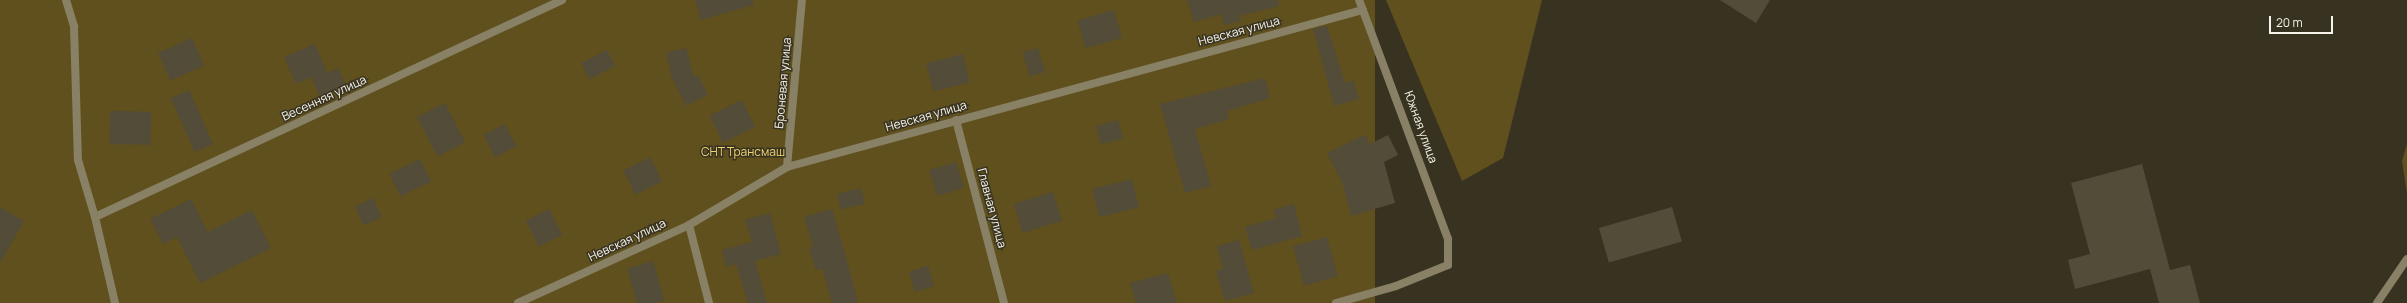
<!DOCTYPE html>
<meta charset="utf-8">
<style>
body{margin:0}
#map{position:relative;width:2407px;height:303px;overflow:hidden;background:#383321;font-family:Manrope,sans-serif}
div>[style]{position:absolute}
.green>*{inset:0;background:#5f501e;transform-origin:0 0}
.building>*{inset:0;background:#524c39;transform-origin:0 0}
.street>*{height:8px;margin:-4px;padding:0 4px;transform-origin:4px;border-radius:4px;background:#898166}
span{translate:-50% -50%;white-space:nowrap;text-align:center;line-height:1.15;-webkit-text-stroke:3px #383321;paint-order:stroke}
.street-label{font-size:12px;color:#f6f3e8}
.park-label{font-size:12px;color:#f1d475}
.scale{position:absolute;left:2269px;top:16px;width:64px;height:18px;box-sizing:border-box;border:2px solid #f6f3e8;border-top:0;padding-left:5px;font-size:12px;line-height:14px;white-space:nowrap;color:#f6f3e8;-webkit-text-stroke:3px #383321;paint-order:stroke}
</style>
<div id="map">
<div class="green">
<div style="left:0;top:0;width:1375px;height:303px"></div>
<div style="clip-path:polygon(1386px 0,1542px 0,1503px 158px,1462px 181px)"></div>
<div style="clip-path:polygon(2407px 144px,2407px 194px,2402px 161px)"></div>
</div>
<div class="building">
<div style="clip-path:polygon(695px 0,753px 0,753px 5px,701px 20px)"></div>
<div style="clip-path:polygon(1187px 0,1278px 0,1279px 6px,1239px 16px,1241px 21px,1224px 25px,1221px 14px,1194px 22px)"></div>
<div style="clip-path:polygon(1720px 0,1770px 0,1756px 23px)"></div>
<div style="left:1114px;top:10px;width:29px;height:38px;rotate:74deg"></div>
<div style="clip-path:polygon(1327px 26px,1345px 83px,1354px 81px,1359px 99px,1334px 106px,1313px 29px)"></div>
<div style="left:192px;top:38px;width:30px;height:37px;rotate:66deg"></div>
<div style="clip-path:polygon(315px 44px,327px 73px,338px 68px,346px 85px,320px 97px,311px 77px,296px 84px,284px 57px)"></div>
<div style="clip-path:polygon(686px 48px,694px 77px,698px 75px,708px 95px,686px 106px,672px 78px,666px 53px)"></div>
<div style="left:1038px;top:48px;width:25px;height:16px;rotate:74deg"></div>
<div style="left:607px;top:50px;width:18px;height:29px;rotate:63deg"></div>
<div style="left:963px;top:54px;width:29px;height:38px;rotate:76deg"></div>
<div style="clip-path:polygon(1265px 78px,1270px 98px,1227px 111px,1229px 119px,1195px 129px,1211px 186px,1185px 193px,1160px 104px)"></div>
<div style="left:189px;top:90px;width:59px;height:20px;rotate:66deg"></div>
<div style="left:742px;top:100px;width:30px;height:36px;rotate:64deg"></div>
<div style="left:445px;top:103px;width:44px;height:31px;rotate:63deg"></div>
<div style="left:110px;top:111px;width:41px;height:33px;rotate:1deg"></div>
<div style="left:1118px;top:120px;width:19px;height:23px;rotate:74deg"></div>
<div style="left:505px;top:124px;width:25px;height:24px;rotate:63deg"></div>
<div style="clip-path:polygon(1365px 135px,1370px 144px,1388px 135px,1398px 155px,1384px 162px,1395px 203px,1351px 216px,1342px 182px,1327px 153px)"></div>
<div style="left:650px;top:157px;width:27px;height:30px;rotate:63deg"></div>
<div style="left:420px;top:159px;width:25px;height:34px;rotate:64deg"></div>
<div style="left:956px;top:162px;width:27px;height:28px;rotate:73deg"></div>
<div style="clip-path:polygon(2142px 164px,2170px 270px,2190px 265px,2200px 303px,2159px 303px,2150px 269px,2075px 289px,2068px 260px,2090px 254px,2071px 183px)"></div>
<div style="left:1132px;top:179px;width:29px;height:41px;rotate:76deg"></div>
<div style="left:861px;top:188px;width:16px;height:25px;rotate:76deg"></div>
<div style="left:1053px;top:192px;width:30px;height:41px;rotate:73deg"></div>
<div style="left:373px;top:198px;width:21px;height:20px;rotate:65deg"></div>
<div style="clip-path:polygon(191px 199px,208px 232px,252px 210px,271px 248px,200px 283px,177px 237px,163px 244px,150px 219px)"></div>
<div style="clip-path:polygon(1294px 204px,1302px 236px,1252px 250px,1245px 227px,1276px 218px,1273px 210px)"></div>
<div style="clip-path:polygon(0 207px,24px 221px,0 263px)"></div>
<div style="left:1672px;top:207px;width:36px;height:76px;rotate:74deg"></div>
<div style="left:549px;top:209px;width:29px;height:26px;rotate:63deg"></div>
<div style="clip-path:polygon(832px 209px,847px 261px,858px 303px,832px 303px,822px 268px,816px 270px,809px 248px,813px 247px,804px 217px)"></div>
<div style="clip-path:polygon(770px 213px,781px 254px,755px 261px,767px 303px,748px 303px,736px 264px,726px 267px,722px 250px,752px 242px,745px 220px)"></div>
<div style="left:1327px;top:237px;width:41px;height:35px;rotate:75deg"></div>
<div style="clip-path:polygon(1239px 240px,1254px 293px,1225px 301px,1216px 271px,1223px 269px,1217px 246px)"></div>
<div style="left:653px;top:261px;width:41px;height:27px;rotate:74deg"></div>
<div style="left:928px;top:266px;width:21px;height:20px;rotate:73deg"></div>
<div style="clip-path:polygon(1168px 273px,1177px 303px,1136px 303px,1130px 283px)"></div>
</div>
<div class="street">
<div style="left:66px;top:0;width:28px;rotate:73deg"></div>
<div style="left:74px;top:27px;width:133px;rotate:88.3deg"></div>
<div style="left:78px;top:160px;width:59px;rotate:73.4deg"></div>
<div style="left:95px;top:217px;width:88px;rotate:76.9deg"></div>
<div style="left:956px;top:120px;width:189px;rotate:75.3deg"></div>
<div style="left:787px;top:167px;width:168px;rotate:-84.9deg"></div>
<div style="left:95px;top:217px;width:515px;rotate:-24.92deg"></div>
<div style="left:689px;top:225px;width:81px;rotate:75.6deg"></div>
<div style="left:518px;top:303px;width:188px;rotate:-24.5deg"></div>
<div style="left:689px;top:225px;width:114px;rotate:-30.6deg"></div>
<div style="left:787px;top:167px;width:597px;rotate:-15.25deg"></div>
<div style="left:1336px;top:303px;width:62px;rotate:-15.8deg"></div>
<div style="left:1396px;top:286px;width:56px;rotate:-22deg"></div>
<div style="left:1448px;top:265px;width:26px;rotate:-90deg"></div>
<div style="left:1448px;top:239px;width:255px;rotate:-110.4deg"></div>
<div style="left:2377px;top:303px;width:53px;rotate:-55.7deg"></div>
</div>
<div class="street-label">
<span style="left:1239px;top:31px;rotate:-15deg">Невская улица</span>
<span style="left:783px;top:83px;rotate:-85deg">Броневая улица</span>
<span style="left:324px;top:98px;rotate:-25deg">Весенняя улица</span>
<span style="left:926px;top:116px;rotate:-16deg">Невская улица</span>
<span style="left:1421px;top:127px;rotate:70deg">Южная улица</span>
<span style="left:992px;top:208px;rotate:75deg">Главная улица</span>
<span style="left:627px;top:240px;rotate:-25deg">Невская улица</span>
</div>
<div class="park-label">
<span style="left:743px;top:152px">СНТ Трансмаш</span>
</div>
<div class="scale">20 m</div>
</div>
